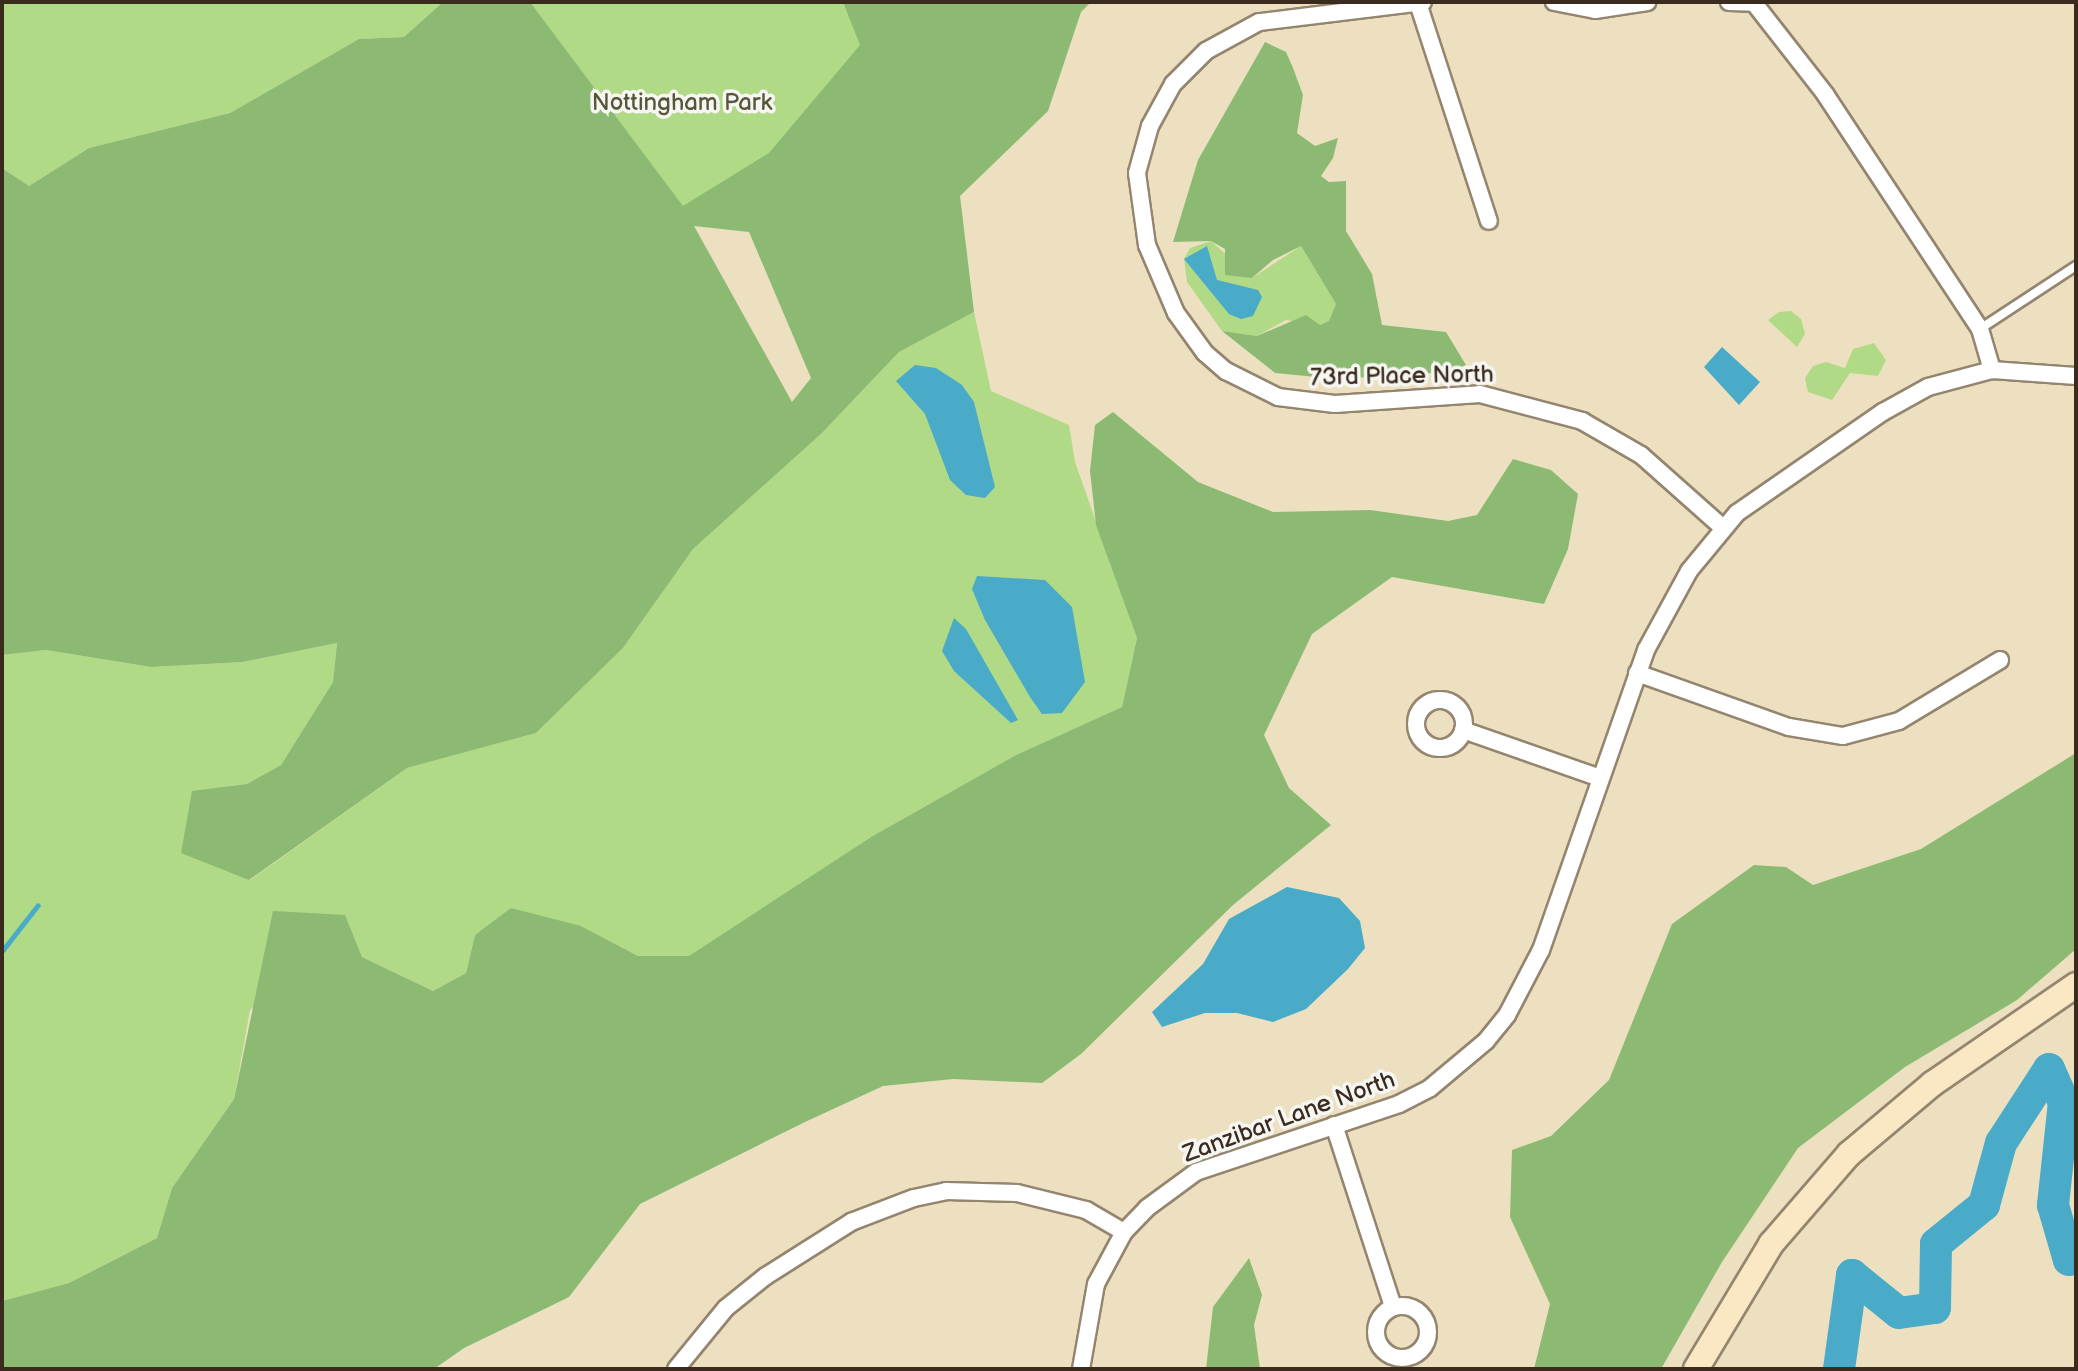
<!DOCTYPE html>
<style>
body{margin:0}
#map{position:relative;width:2078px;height:1371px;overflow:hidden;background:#ece0c0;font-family:"Balsamiq Sans",sans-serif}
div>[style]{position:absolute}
.green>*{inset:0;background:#b0da86}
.forest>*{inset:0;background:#8cba73}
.water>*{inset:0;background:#49abc8}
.stream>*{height:5px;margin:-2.5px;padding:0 2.5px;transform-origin:2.5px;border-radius:2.5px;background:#49abc8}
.river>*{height:32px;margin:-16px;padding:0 16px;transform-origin:16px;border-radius:16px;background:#49abc8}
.roads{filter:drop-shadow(2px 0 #94856f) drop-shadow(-2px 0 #94856f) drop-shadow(0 2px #94856f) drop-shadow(0 -2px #94856f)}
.lane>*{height:8px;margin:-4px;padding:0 4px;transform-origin:4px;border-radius:4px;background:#fff}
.street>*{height:16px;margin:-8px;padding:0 8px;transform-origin:8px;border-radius:8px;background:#fff}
.street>.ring{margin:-8px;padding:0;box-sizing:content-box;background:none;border:16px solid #fff;border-radius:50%}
.secondary>*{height:24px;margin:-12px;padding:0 12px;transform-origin:12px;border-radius:12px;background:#fae7c3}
span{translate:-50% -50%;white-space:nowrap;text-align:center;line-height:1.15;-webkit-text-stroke:7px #f6f6f2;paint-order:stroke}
.park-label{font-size:24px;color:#585638}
.street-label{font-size:24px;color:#3b2a1e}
.frame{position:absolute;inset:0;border:4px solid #3b2a1e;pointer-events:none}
</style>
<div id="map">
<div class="green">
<div style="clip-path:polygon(2px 2px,443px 2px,404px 37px,359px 39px,230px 113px,89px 148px,29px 186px,2px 168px)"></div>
<div style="clip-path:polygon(498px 2px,894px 2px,933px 58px,653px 244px)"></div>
<div style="clip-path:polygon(1211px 241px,1252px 278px,1301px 246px,1336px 304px,1329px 321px,1320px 325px,1286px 320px,1257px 336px,1222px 331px,1187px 282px,1184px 259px,1190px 248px)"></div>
<div style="clip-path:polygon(974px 312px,991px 391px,1069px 425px,1075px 462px,1137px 638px,1122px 707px,1016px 755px,871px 837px,690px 956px,638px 956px,581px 926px,475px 935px,466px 973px,433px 991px,362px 957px,345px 916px,250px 1010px,234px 1099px,172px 1188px,157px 1238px,69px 1283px,2px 1301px,2px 655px,46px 650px,151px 667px,243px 662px,337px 643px,333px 682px,281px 765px,247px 784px,192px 792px,250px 880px,407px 768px,536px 733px,623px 648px,693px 549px,821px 434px,899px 352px)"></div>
<div style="clip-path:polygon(1779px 312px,1791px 311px,1801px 319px,1805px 334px,1797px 347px,1768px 320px)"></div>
<div style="clip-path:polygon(1874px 343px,1886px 360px,1878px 376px,1850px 373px,1832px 400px,1808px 392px,1805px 378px,1813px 366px,1826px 362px,1845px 368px,1853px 349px)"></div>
</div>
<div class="forest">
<div style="clip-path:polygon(evenodd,443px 2px,530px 2px,683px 206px,769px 153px,860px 45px,843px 2px,1091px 2px,1081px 12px,1048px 111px,960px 196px,974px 312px,899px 352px,821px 434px,693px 549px,623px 648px,536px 733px,407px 768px,249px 880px,181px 853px,192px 791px,247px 784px,281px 765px,333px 682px,337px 643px,243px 662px,151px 667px,46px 650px,2px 655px,2px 168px,29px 186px,89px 148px,230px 113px,359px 39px,404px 37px,443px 2px,694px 226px,749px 232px,811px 378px,792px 402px,694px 226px)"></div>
<div style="clip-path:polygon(1265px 42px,1286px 52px,1293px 68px,1303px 95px,1297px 133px,1315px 146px,1338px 138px,1333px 158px,1321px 176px,1329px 182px,1346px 181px,1346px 231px,1372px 274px,1382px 325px,1446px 332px,1466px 365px,1449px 372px,1337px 379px,1275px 373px,1222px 331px,1257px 336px,1306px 315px,1320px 325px,1329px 321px,1336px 304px,1301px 246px,1273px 260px,1252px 278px,1225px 275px,1225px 249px,1211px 241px,1173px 242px,1198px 160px)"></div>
<div style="clip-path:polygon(1113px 412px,1198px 482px,1273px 512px,1370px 510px,1448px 521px,1477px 515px,1513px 459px,1551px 470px,1578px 494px,1568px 549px,1544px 604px,1392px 577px,1312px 634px,1264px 735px,1289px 788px,1331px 825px,1233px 905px,1081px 1054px,1042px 1083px,953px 1079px,883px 1086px,805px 1122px,640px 1204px,569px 1297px,464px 1348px,434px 1369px,2px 1369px,2px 1301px,69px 1283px,157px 1238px,172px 1188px,234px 1099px,273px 911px,345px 915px,362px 957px,433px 991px,466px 973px,475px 935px,511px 908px,581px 926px,638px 956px,689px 956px,871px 837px,1016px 755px,1122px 707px,1137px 638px,1096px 525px,1090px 471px,1095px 425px)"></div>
<div style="clip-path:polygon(2076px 753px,2076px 949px,2017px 1000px,1905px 1067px,1798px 1148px,1722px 1262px,1661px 1369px,1534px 1369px,1550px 1304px,1510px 1217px,1512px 1150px,1551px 1136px,1609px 1080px,1672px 924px,1754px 865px,1786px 867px,1813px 885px,1921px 849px)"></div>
<div style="clip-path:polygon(1249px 1258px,1262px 1295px,1254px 1325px,1260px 1369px,1206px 1369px,1213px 1307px)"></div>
</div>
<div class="water">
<div style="clip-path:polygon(1207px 246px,1217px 280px,1258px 290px,1262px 297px,1253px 316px,1241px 319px,1229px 314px,1184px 259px)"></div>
<div style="clip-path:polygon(1722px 347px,1760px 382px,1739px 405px,1704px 367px)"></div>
<div style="clip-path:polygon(915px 365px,936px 368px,962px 385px,974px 402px,995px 487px,985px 498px,966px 495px,950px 480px,925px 414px,896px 381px)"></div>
<div style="clip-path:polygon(977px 576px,1045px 580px,1072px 607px,1085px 682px,1062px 713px,1042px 714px,1030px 697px,985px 620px,972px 589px)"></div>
<div style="clip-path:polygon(954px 618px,966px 629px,1018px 720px,1011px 723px,954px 671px,942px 651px)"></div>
<div style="clip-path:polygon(1287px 887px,1339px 898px,1360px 921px,1365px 948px,1348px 969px,1306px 1009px,1273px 1022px,1237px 1013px,1205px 1013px,1162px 1027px,1152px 1012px,1203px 964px,1229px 919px)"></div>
</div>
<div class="stream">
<div style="left:2px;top:951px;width:58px;rotate:-52deg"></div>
</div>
<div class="river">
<div style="left:1839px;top:1369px;width:95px;rotate:-82.1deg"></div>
<div style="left:1852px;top:1275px;width:60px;rotate:39deg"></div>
<div style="left:1899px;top:1313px;width:36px;rotate:-8deg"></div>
<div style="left:1935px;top:1308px;width:64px;rotate:-89.1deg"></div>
<div style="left:1936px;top:1244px;width:62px;rotate:-39.1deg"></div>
<div style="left:1984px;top:1205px;width:64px;rotate:-74.7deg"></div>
<div style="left:2001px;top:1143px;width:88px;rotate:-57deg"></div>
<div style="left:2049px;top:1069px;width:36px;rotate:66deg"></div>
<div style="left:2064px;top:1102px;width:104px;rotate:96.1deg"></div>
<div style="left:2053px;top:1205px;width:57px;rotate:73.8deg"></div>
<div style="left:2069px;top:1260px;width:7px;rotate:-8deg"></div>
</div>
<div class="roads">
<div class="lane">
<div style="left:1980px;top:329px;width:115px;rotate:-33.3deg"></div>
</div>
<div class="street">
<div style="left:1423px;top:2px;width:165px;rotate:173deg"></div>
<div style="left:1259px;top:22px;width:60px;rotate:151.3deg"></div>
<div style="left:1206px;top:51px;width:47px;rotate:135deg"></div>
<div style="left:1173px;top:84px;width:48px;rotate:118.7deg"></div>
<div style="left:1150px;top:126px;width:49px;rotate:105.5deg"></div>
<div style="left:1137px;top:173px;width:73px;rotate:82.1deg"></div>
<div style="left:1147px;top:245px;width:74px;rotate:66.9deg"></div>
<div style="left:1176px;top:313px;width:49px;rotate:54.1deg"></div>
<div style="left:1205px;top:353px;width:28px;rotate:41deg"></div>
<div style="left:1226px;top:371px;width:58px;rotate:26.6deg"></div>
<div style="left:1278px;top:397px;width:57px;rotate:7deg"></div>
<div style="left:1335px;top:404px;width:145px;rotate:-3.9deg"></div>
<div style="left:1480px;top:394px;width:106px;rotate:14.8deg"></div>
<div style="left:1582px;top:421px;width:68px;rotate:30deg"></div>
<div style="left:1641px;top:455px;width:108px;rotate:41.6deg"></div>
<div style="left:1554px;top:2px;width:42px;rotate:11deg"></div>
<div style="left:1595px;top:10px;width:53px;rotate:-8.7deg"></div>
<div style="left:1729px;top:2px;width:25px;rotate:2deg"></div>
<div style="left:1754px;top:3px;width:115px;rotate:52deg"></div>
<div style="left:1825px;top:94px;width:282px;rotate:56.6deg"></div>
<div style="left:1980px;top:329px;width:43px;rotate:73.7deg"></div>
<div style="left:1418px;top:3px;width:229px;rotate:72deg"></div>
<div style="left:1637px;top:673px;width:161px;rotate:19.6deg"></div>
<div style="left:1789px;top:727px;width:55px;rotate:9.5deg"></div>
<div style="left:1843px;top:736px;width:58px;rotate:-15deg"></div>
<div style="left:1899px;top:721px;width:118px;rotate:-31.1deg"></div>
<div class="ring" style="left:1416px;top:700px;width:32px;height:32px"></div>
<div style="left:1463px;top:730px;width:145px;rotate:19.3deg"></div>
<div style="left:1334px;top:1125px;width:191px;rotate:72deg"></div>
<div class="ring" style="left:1376px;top:1306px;width:36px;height:36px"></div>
<div style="left:676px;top:1369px;width:79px;rotate:-50.7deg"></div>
<div style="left:726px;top:1308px;width:51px;rotate:-38.7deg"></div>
<div style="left:766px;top:1276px;width:101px;rotate:-32.4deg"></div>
<div style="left:851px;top:1222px;width:67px;rotate:-20.9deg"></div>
<div style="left:914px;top:1198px;width:33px;rotate:-12deg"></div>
<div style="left:946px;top:1191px;width:71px;rotate:1.6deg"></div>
<div style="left:1017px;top:1193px;width:71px;rotate:13.8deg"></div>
<div style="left:1086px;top:1210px;width:44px;rotate:30.1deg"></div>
<div style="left:1081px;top:1369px;width:86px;rotate:-80deg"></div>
<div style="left:1096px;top:1284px;width:59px;rotate:-61.7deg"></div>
<div style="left:1124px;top:1232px;width:33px;rotate:-46deg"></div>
<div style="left:1147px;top:1208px;width:61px;rotate:-36.3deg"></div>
<div style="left:1196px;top:1172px;width:214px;rotate:-18.5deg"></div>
<div style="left:1399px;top:1104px;width:35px;rotate:-27deg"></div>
<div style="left:1430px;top:1088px;width:73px;rotate:-40deg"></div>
<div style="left:1486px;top:1041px;width:33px;rotate:-51deg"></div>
<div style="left:1507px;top:1015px;width:73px;rotate:-62.4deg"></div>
<div style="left:1541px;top:950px;width:318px;rotate:-70.7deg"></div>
<div style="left:1646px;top:650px;width:90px;rotate:-61.4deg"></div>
<div style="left:1689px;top:571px;width:75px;rotate:-50.4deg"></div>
<div style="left:1737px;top:513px;width:178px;rotate:-34.7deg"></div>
<div style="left:1883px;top:412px;width:51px;rotate:-29.1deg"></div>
<div style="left:1928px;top:387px;width:66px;rotate:-14.9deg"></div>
<div style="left:1992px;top:370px;width:84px;rotate:4.1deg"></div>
</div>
<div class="secondary">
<div style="left:1696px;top:1369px;width:146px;rotate:-59deg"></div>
<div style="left:1771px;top:1244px;width:119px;rotate:-49.1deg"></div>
<div style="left:1849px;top:1154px;width:109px;rotate:-40.1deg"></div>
<div style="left:1932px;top:1084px;width:175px;rotate:-34.5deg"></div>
</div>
</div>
<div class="park-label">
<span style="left:682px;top:103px">Nottingham Park</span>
</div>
<div class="street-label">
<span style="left:1402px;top:376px;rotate:-1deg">73rd Place North</span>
<span style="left:1289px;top:1117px;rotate:-20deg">Zanzibar Lane North</span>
</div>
<div class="frame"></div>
</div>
